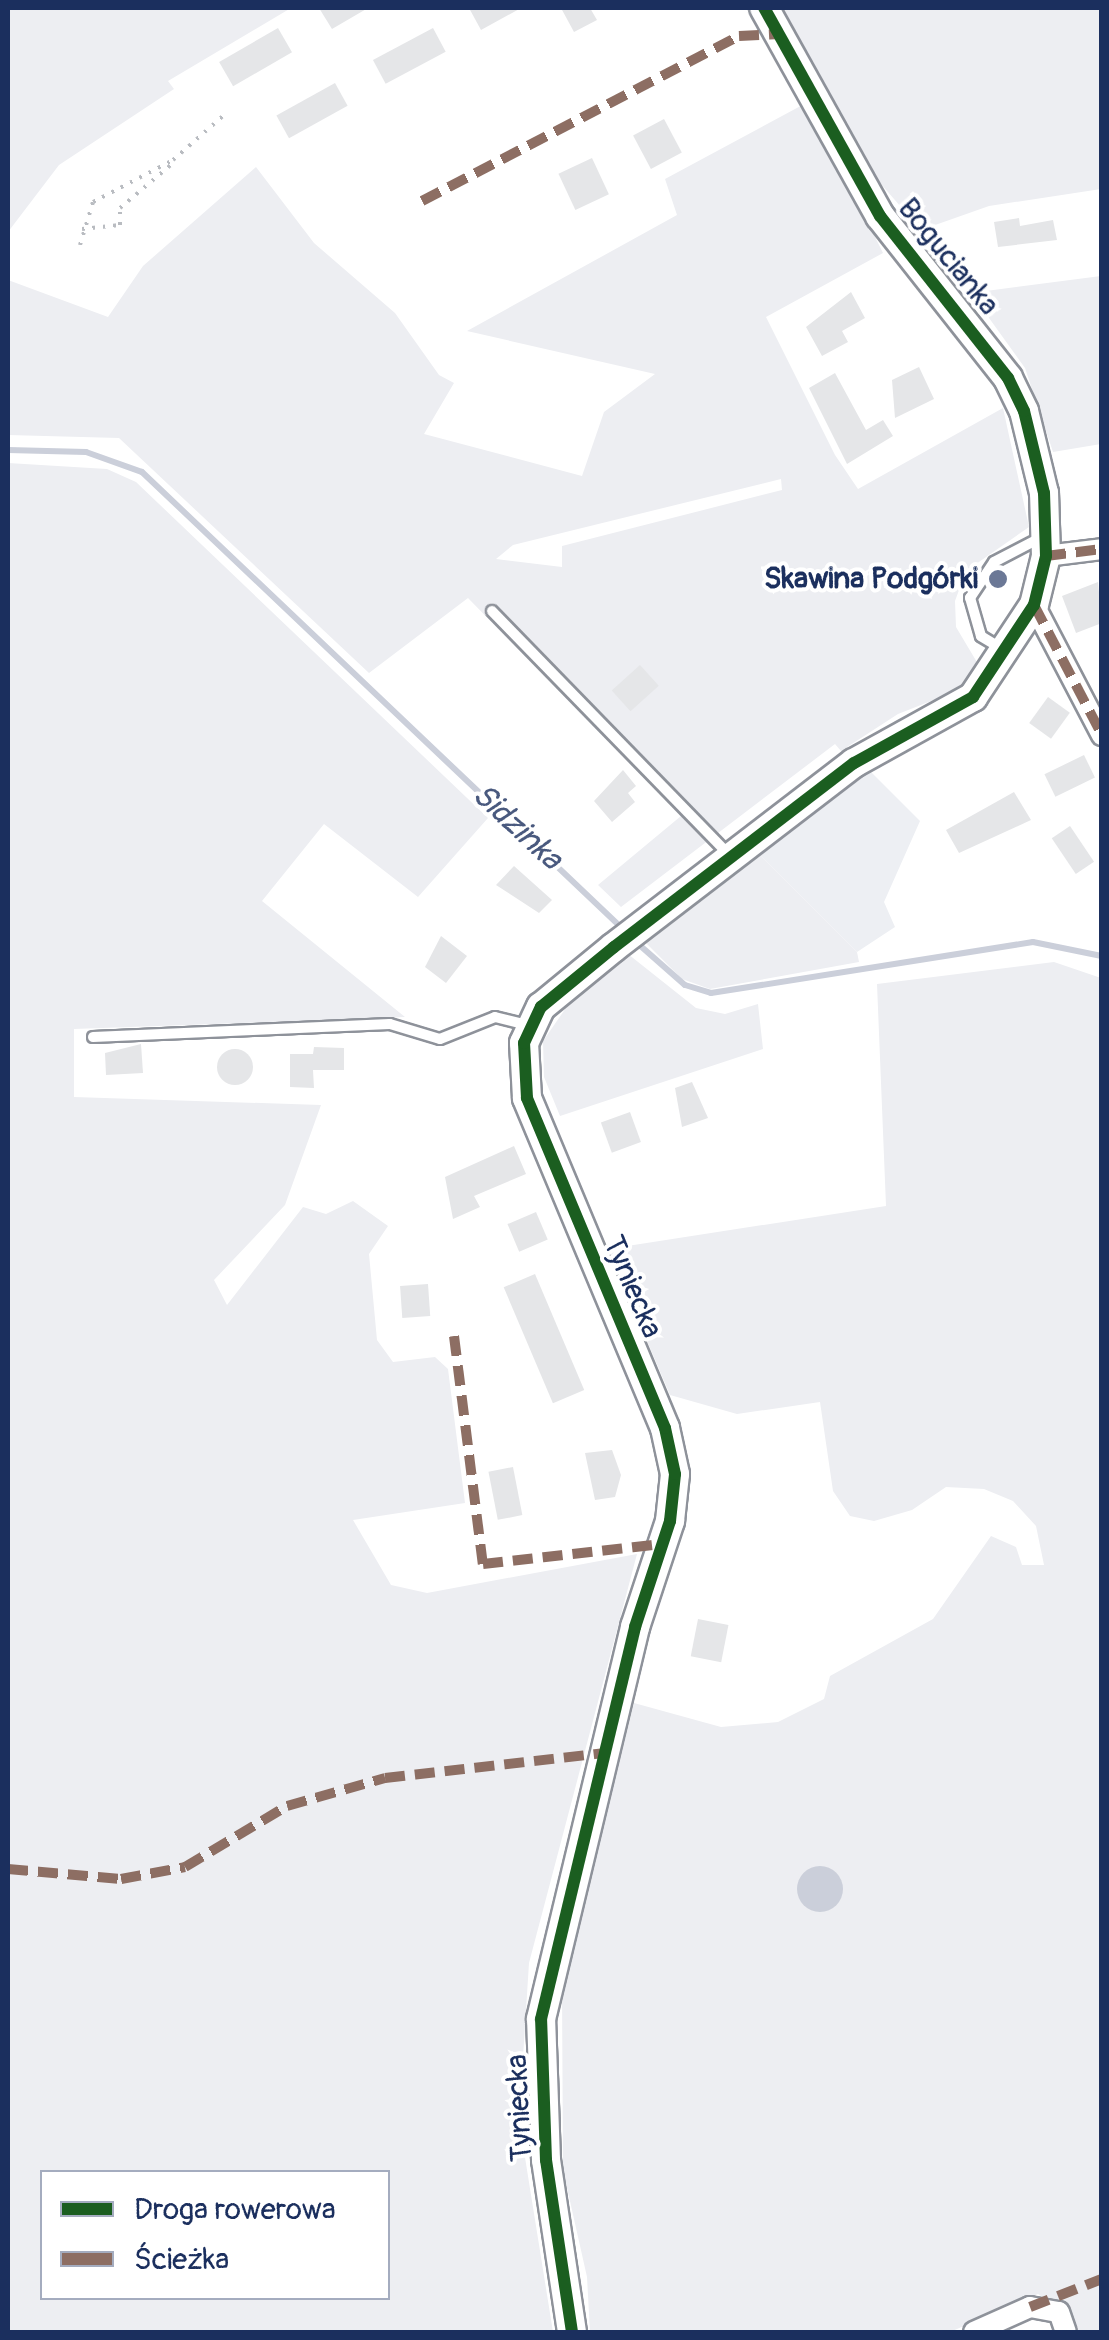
<!DOCTYPE html>
<meta charset="utf-8">
<style>
body{margin:0}
#map{position:relative;width:1109px;height:2340px;overflow:hidden;background:#fff;font-family:Pangolin,sans-serif}
div>[style]{position:absolute}
.built>*{inset:0;background:#edeff3}
.green>*{inset:0;background:#edeef2}
.water>*{inset:0;background:#cbcfda}
.round{border-radius:50%}
.stream>*{height:6px;margin:-3px;padding:0 3px;transform-origin:3px;border-radius:3px;background:#cbcfda}
.building>*{inset:0;background:#e5e6e8;transform-origin:0 0}
.path>*{height:4px;margin-top:-2px;transform-origin:0;background:repeating-linear-gradient(90deg,#b9bcc1 0 2.5px,transparent 0 10.5px)}
.roads{filter:drop-shadow(2px 0 #8e929a) drop-shadow(-2px 0 #8e929a) drop-shadow(0 2px #8e929a) drop-shadow(0 -2px #8e929a)}
.lane>*{height:10px;margin:-5px;padding:0 5px;transform-origin:5px;border-radius:5px;background:#fff}
.street>*{height:20px;margin:-10px;padding:0 10px;transform-origin:10px;border-radius:10px;background:#fff}
.secondary>*{height:28px;margin:-14px;padding:0 14px;transform-origin:14px;border-radius:14px;background:#fff}
.quiet>*{height:10px;margin-top:-5px;transform-origin:0;background:repeating-linear-gradient(90deg,#8d6e63 0 20px,transparent 0 30px)}
.cycleway>*{height:12px;margin:-6px;padding:0 6px;transform-origin:6px;border-radius:6px;background:#1b5e20}
.dots>*{width:28px;height:28px;translate:-50% -50%;box-sizing:border-box;border:5px solid #fff;border-radius:50%}
span{translate:-50% -50%;white-space:nowrap;text-align:center;line-height:1.15;-webkit-text-stroke:8px #fff;paint-order:stroke}
.street-label{font-size:30px;color:#1b2f5e}
.poi-label{font-size:30px;color:#1b2f5e;font-weight:700}
.right{translate:-100% -50%;text-align:right}
.water-label{font-size:32px;color:#49597e;font-style:italic}
.frame{position:absolute;inset:0;border:10px solid #1b2f5e;pointer-events:none}
.legend{position:absolute;left:40px;top:2170px;width:350px;height:130px;box-sizing:border-box;background:#fff;border:2px solid #a4acbf;margin:0;padding:12px 18px;list-style:none;font-size:30px;color:#1b2f5e}
.legend li{display:flex;align-items:center;gap:20px;height:50px}
.legend b{width:50px;border:2px solid #a4acbf}
</style>
<div id="map">
<div class="built">
<div style="clip-path:polygon(870px 771px,920px 821px,884px 902px,895px 927px,857px 952px,757px 852px)"></div>
</div>
<div class="green">
<div style="clip-path:polygon(8px 8px,291px 8px,168px 81px,174px 89px,59px 165px,8px 232px)"></div>
<div style="clip-path:polygon(779px 8px,1101px 8px,1101px 189px,989px 206px,921px 230px,874px 176px)"></div>
<div style="clip-path:polygon(evenodd,808px 102px,883px 253px,766px 317px,835px 455px,858px 489px,1003px 408px,1029px 527px,966px 571px,955px 601px,956px 627px,981px 669px,959px 690px,898px 714px,841px 751px,835px 744px,621px 907px,598px 885px,681px 816px,468px 598px,369px 673px,119px 438px,8px 435px,8px 280px,108px 317px,143px 266px,256px 167px,314px 243px,395px 313px,439px 375px,454px 383px,424px 434px,582px 476px,604px 412px,655px 374px,467px 331px,677px 215px,665px 179px,808px 102px,781px 479px,782px 490px,562px 546px,562px 567px,496px 559px,513px 545px,781px 479px)"></div>
<div style="clip-path:polygon(1101px 276px,1101px 444px,1053px 452px,1025px 368px,971px 293px)"></div>
<div style="clip-path:polygon(evenodd,8px 463px,107px 469px,136px 482px,488px 818px,418px 897px,324px 824px,262px 901px,405px 1017px,74px 1029px,74px 1097px,321px 1105px,285px 1205px,214px 1280px,227px 1305px,303px 1207px,326px 1214px,353px 1201px,388px 1226px,369px 1254px,377px 1340px,393px 1362px,435px 1357px,448px 1369px,465px 1503px,353px 1520px,391px 1585px,427px 1593px,637px 1554px,529px 1963px,519px 2120px,553px 2332px,8px 2332px,8px 463px,42px 2172px,388px 2172px,388px 2298px,42px 2298px,42px 2172px)"></div>
<div style="clip-path:polygon(757px 852px,857px 952px,859px 962px,710px 989px,682px 979px,643px 940px)"></div>
<div style="clip-path:polygon(628px 954px,696px 1008px,725px 1014px,758px 1004px,763px 1049px,560px 1116px,544px 1077px,543px 1041px,568px 1005px)"></div>
<div style="clip-path:polygon(1054px 962px,1101px 978px,1101px 2332px,1068px 2332px,1059px 2308px,1038px 2294px,950px 2332px,590px 2332px,587px 2277px,563px 2170px,562px 1989px,634px 1703px,721px 1727px,778px 1722px,824px 1699px,830px 1676px,933px 1619px,991px 1536px,1016px 1547px,1022px 1565px,1044px 1565px,1036px 1526px,1013px 1501px,984px 1489px,946px 1487px,912px 1510px,874px 1521px,850px 1516px,833px 1491px,820px 1402px,737px 1414px,670px 1395px,608px 1249px,886px 1206px,877px 984px)"></div>
</div>
<div class="water">
<div class="round" style="left:797px;top:1866px;width:46px;height:46px"></div>
</div>
<div class="stream">
<div style="left:8px;top:450px;width:78px;rotate:1.5deg"></div>
<div style="left:86px;top:452px;width:59px;rotate:19.7deg"></div>
<div style="left:142px;top:472px;width:665px;rotate:43.54deg"></div>
<div style="left:636px;top:942px;width:65px;rotate:41.3deg"></div>
<div style="left:685px;top:985px;width:27px;rotate:17deg"></div>
<div style="left:711px;top:993px;width:326px;rotate:-9deg"></div>
<div style="left:1033px;top:942px;width:70px;rotate:11.5deg"></div>
</div>
<div class="building">
<div style="clip-path:polygon(319px 8px,368px 8px,332px 29px)"></div>
<div style="clip-path:polygon(469px 8px,521px 8px,481px 30px)"></div>
<div style="clip-path:polygon(561px 8px,590px 8px,597px 20px,574px 32px)"></div>
<div style="left:278px;top:28px;width:28px;height:68px;rotate:60deg"></div>
<div style="left:433px;top:28px;width:27px;height:68px;rotate:62deg"></div>
<div style="left:335px;top:83px;width:26px;height:67px;rotate:61deg"></div>
<div style="left:664px;top:119px;width:38px;height:35px;rotate:62deg"></div>
<div style="left:592px;top:158px;width:40px;height:37px;rotate:65deg"></div>
<div style="clip-path:polygon(1019px 218px,1020px 226px,1053px 220px,1057px 240px,998px 247px,994px 222px)"></div>
<div style="clip-path:polygon(851px 292px,865px 318px,842px 331px,848px 342px,822px 356px,806px 327px)"></div>
<div style="clip-path:polygon(919px 367px,934px 399px,895px 418px,892px 380px)"></div>
<div style="clip-path:polygon(835px 373px,866px 430px,883px 420px,893px 436px,847px 464px,809px 388px)"></div>
<div style="clip-path:polygon(1098px 582px,1102px 623px,1076px 633px,1062px 596px)"></div>
<div style="left:640px;top:665px;width:28px;height:38px;rotate:48deg"></div>
<div style="left:1048px;top:697px;width:27px;height:32px;rotate:36deg"></div>
<div style="left:1084px;top:755px;width:25px;height:44px;rotate:64deg"></div>
<div style="clip-path:polygon(623px 770px,636px 786px,628px 793px,635px 802px,612px 822px,594px 801px)"></div>
<div style="clip-path:polygon(1014px 792px,1031px 820px,959px 853px,946px 830px)"></div>
<div style="left:1070px;top:826px;width:43px;height:22px;rotate:56deg"></div>
<div style="clip-path:polygon(514px 866px,552px 900px,539px 913px,496px 885px)"></div>
<div style="clip-path:polygon(441px 936px,467px 956px,446px 983px,425px 967px)"></div>
<div style="clip-path:polygon(141px 1044px,143px 1073px,106px 1075px,105px 1053px)"></div>
<div style="clip-path:polygon(314px 1047px,344px 1048px,344px 1070px,313px 1070px,314px 1088px,290px 1087px,290px 1054px,313px 1054px)"></div>
<div class="round" style="left:217px;top:1049px;width:36px;height:36px"></div>
<div style="clip-path:polygon(692px 1082px,708px 1118px,682px 1127px,675px 1088px)"></div>
<div style="left:630px;top:1112px;width:32px;height:31px;rotate:70deg"></div>
<div style="clip-path:polygon(514px 1146px,526px 1174px,474px 1196px,480px 1207px,453px 1219px,445px 1177px)"></div>
<div style="left:536px;top:1212px;width:30px;height:31px;rotate:67deg"></div>
<div style="left:535px;top:1274px;width:126px;height:34px;rotate:67deg"></div>
<div style="left:428px;top:1284px;width:32px;height:28px;rotate:86deg"></div>
<div style="clip-path:polygon(612px 1450px,621px 1475px,615px 1497px,595px 1500px,585px 1453px)"></div>
<div style="left:513px;top:1467px;width:49px;height:25px;rotate:79deg"></div>
<div style="left:698px;top:1619px;width:31px;height:38px;rotate:11deg"></div>
</div>
<div class="path">
<div style="left:82px;top:229px;width:38px;rotate:-6deg"></div>
<div style="left:120px;top:225px;width:17px;rotate:-90deg"></div>
<div style="left:120px;top:208px;width:70px;rotate:-40.3deg"></div>
<div style="left:80px;top:245px;width:45px;rotate:-73.2deg"></div>
<div style="left:93px;top:202px;width:90px;rotate:-27.7deg"></div>
<div style="left:173px;top:160px;width:68px;rotate:-41.4deg"></div>
</div>
<div class="roads">
<div class="lane">
<div style="left:492px;top:611px;width:339px;rotate:45.8deg"></div>
<div style="left:1004px;top:650px;width:27px;rotate:-149deg"></div>
<div style="left:981px;top:636px;width:40px;rotate:-106deg"></div>
<div style="left:970px;top:598px;width:43px;rotate:-56.3deg"></div>
<div style="left:994px;top:562px;width:56px;rotate:-27.5deg"></div>
<div style="left:93px;top:1037px;width:297px;rotate:-2.5deg"></div>
<div style="left:390px;top:1024px;width:52px;rotate:16.7deg"></div>
<div style="left:440px;top:1039px;width:59px;rotate:-21.8deg"></div>
<div style="left:495px;top:1017px;width:34px;rotate:14deg"></div>
</div>
<div class="street">
<div style="left:1046px;top:556px;width:56px;rotate:-7.1deg"></div>
<div style="left:1034px;top:605px;width:147px;rotate:62.4deg"></div>
<div style="left:974px;top:2332px;width:61px;rotate:-24.1deg"></div>
<div style="left:1030px;top:2307px;width:29px;rotate:10deg"></div>
<div style="left:1059px;top:2312px;width:21px;rotate:71deg"></div>
</div>
<div class="secondary">
<div style="left:572px;top:2332px;width:174px;rotate:-98.6deg"></div>
<div style="left:546px;top:2160px;width:141px;rotate:-92deg"></div>
<div style="left:541px;top:2019px;width:403px;rotate:-76.5deg"></div>
<div style="left:635px;top:1627px;width:112px;rotate:-71.7deg"></div>
<div style="left:670px;top:1521px;width:47px;rotate:-83.9deg"></div>
<div style="left:675px;top:1474px;width:47px;rotate:-102.3deg"></div>
<div style="left:665px;top:1428px;width:358px;rotate:-112.7deg"></div>
<div style="left:527px;top:1098px;width:55px;rotate:-93.1deg"></div>
<div style="left:524px;top:1043px;width:40px;rotate:-65deg"></div>
<div style="left:541px;top:1007px;width:94px;rotate:-39.4deg"></div>
<div style="left:614px;top:947px;width:302px;rotate:-37.5deg"></div>
<div style="left:854px;top:763px;width:136px;rotate:-29deg"></div>
<div style="left:973px;top:697px;width:110px;rotate:-56.5deg"></div>
<div style="left:1034px;top:605px;width:50px;rotate:-76.2deg"></div>
<div style="left:1046px;top:556px;width:63px;rotate:-91.8deg"></div>
<div style="left:1044px;top:493px;width:84px;rotate:-103.7deg"></div>
<div style="left:1024px;top:411px;width:37px;rotate:-116deg"></div>
<div style="left:1008px;top:378px;width:206px;rotate:-128.3deg"></div>
<div style="left:880px;top:216px;width:238px;rotate:-119.1deg"></div>
</div>
</div>
<div class="quiet">
<div style="left:422px;top:201px;width:357px;rotate:-27.5deg"></div>
<div style="left:739px;top:36px;width:41px;rotate:-2.8deg"></div>
<div style="left:1046px;top:556px;width:56px;rotate:-7.1deg"></div>
<div style="left:1034px;top:605px;width:147px;rotate:62.4deg"></div>
<div style="left:454px;top:1336px;width:230px;rotate:82.8deg"></div>
<div style="left:483px;top:1564px;width:180px;rotate:-6.4deg"></div>
<div style="left:8px;top:1869px;width:113px;rotate:5.1deg"></div>
<div style="left:121px;top:1879px;width:65px;rotate:-10.6deg"></div>
<div style="left:185px;top:1867px;width:119px;rotate:-30.9deg"></div>
<div style="left:287px;top:1806px;width:102px;rotate:-15.9deg"></div>
<div style="left:385px;top:1778px;width:222px;rotate:-6.5deg"></div>
<div style="left:1030px;top:2307px;width:77px;rotate:-21.3deg"></div>
</div>
<div class="cycleway">
<div style="left:572px;top:2332px;width:174px;rotate:-98.6deg"></div>
<div style="left:546px;top:2160px;width:141px;rotate:-92deg"></div>
<div style="left:541px;top:2019px;width:403px;rotate:-76.5deg"></div>
<div style="left:635px;top:1627px;width:112px;rotate:-71.7deg"></div>
<div style="left:670px;top:1521px;width:47px;rotate:-83.9deg"></div>
<div style="left:675px;top:1474px;width:47px;rotate:-102.3deg"></div>
<div style="left:665px;top:1428px;width:358px;rotate:-112.7deg"></div>
<div style="left:527px;top:1098px;width:55px;rotate:-93.1deg"></div>
<div style="left:524px;top:1043px;width:40px;rotate:-65deg"></div>
<div style="left:541px;top:1007px;width:94px;rotate:-39.4deg"></div>
<div style="left:614px;top:947px;width:302px;rotate:-37.5deg"></div>
<div style="left:854px;top:763px;width:136px;rotate:-29deg"></div>
<div style="left:973px;top:697px;width:110px;rotate:-56.5deg"></div>
<div style="left:1034px;top:605px;width:50px;rotate:-76.2deg"></div>
<div style="left:1046px;top:556px;width:63px;rotate:-91.8deg"></div>
<div style="left:1044px;top:493px;width:84px;rotate:-103.7deg"></div>
<div style="left:1024px;top:411px;width:37px;rotate:-116deg"></div>
<div style="left:1008px;top:378px;width:206px;rotate:-128.3deg"></div>
<div style="left:880px;top:216px;width:238px;rotate:-119.1deg"></div>
</div>
<div class="dots">
<div style="left:998px;top:579px;background:#6b7896"></div>
</div>
<div class="street-label">
<span style="left:948px;top:257px;rotate:51deg">Bogucianka</span>
<span style="left:632px;top:1287px;rotate:67deg">Tyniecka</span>
<span style="left:520px;top:2108px;rotate:-93deg">Tyniecka</span>
</div>
<div class="poi-label">
<span class="right" style="left:978px;top:579px">Skawina Podgórki</span>
</div>
<div class="water-label">
<span style="left:517px;top:827px;rotate:43deg">Sidzinka</span>
</div>
<div class="frame"></div>
<ul class="legend">
<li><b style="height:12px;background:#1b5e20"></b>Droga rowerowa</li>
<li><b style="height:12px;background:#8d6e63"></b>Ścieżka</li>
</ul>
</div>
